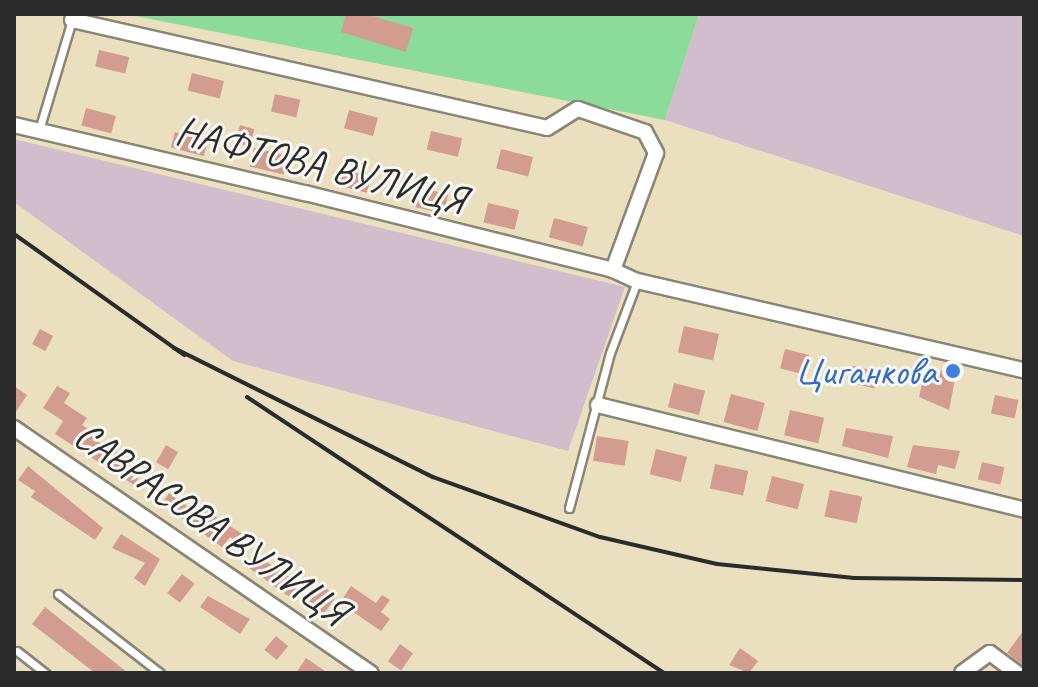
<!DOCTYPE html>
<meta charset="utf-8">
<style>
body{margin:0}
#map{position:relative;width:1038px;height:687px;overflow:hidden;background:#eae0bf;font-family:Caveat,sans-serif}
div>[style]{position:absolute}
.industrial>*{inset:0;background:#d1bdcc}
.green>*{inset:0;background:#8bdb9b}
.building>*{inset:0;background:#d29c91;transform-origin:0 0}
.roads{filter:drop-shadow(2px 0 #8a8675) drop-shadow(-2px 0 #8a8675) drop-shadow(0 2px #8a8675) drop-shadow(0 -2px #8a8675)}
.lane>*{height:7px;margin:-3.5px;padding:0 3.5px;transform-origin:3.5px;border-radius:3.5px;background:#fff}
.street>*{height:14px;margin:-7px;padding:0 7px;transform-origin:7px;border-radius:7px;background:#fff}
.rail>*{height:4px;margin:-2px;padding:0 2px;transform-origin:2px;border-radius:2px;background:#2b2b2b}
.dots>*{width:22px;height:22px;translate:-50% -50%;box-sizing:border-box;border:4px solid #f6f6f2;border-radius:50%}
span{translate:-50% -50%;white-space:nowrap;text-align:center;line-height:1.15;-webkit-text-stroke:6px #f6f6f2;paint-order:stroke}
.street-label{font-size:40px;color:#2b2b2b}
.shop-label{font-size:40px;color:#366cbe}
.right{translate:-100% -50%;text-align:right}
.frame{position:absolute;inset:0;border:16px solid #2b2b2b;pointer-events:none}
</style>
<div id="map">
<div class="industrial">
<div style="clip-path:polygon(699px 14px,1024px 14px,1024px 236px,665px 120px)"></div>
<div style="clip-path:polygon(14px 139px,625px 287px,568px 451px,233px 361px,14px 202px)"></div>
</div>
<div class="green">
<div style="clip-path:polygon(125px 14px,699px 14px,665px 120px)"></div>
</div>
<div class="building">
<div style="clip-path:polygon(346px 14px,366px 14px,413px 28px,406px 52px,341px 32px)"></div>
<div style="left:99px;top:50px;width:31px;height:17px;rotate:13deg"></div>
<div style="left:192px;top:73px;width:33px;height:18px;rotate:14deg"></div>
<div style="left:275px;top:94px;width:26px;height:18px;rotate:13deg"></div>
<div style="left:86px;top:108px;width:31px;height:18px;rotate:15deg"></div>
<div style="left:349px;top:110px;width:30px;height:19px;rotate:15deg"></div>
<div style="left:240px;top:125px;width:15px;height:18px;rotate:16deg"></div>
<div style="left:431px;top:131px;width:32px;height:19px;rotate:13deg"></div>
<div style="left:175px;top:132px;width:34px;height:16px;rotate:15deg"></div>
<div style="left:254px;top:148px;width:35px;height:19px;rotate:13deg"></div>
<div style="left:501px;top:149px;width:33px;height:20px;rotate:14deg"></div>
<div style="left:342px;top:169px;width:30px;height:17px;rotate:14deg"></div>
<div style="left:417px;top:187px;width:32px;height:20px;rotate:13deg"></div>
<div style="left:488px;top:203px;width:32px;height:20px;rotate:13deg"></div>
<div style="left:554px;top:218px;width:35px;height:20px;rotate:15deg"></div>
<div style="left:684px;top:326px;width:36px;height:27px;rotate:13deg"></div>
<div style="left:40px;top:329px;width:15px;height:17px;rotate:28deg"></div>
<div style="left:785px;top:349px;width:25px;height:20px;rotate:14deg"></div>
<div style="left:853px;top:366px;width:26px;height:17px;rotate:13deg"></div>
<div style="clip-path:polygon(941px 370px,956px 374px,949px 410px,919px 397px,923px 380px,938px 383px)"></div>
<div style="left:674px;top:383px;width:32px;height:25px;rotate:14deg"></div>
<div style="clip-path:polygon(14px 386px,27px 395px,14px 415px)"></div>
<div style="clip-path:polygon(57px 386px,70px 393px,64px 403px,87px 418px,82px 425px,101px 437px,98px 442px,146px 467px,134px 485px,55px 434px,63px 421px,43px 408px)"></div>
<div style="left:731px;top:394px;width:35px;height:29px;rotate:15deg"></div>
<div style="left:995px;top:395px;width:24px;height:19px;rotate:12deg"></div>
<div style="left:790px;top:410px;width:35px;height:26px;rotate:13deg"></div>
<div style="clip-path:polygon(846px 428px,893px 436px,888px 458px,842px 446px)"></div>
<div style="left:597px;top:436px;width:32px;height:25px;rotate:9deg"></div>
<div style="left:166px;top:445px;width:14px;height:20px;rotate:30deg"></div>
<div style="clip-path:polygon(913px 445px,960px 451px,955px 469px,938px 465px,936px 474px,907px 467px)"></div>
<div style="left:656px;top:449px;width:32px;height:26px;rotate:14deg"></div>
<div style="left:982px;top:462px;width:23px;height:18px;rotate:13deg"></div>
<div style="left:715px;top:464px;width:34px;height:25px;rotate:12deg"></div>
<div style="clip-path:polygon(28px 466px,103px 528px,95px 540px,31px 497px,35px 491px,18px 480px)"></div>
<div style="left:772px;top:476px;width:33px;height:26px;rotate:14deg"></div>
<div style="left:830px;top:490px;width:33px;height:27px;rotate:12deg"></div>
<div style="clip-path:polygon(169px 493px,195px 512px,199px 506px,247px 537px,241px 545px,230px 537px,222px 547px,162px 504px)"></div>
<div style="clip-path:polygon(121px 534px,160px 559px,145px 586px,134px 578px,145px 563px,112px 548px)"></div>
<div style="clip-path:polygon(257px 556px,301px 584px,291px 598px,249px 568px)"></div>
<div style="left:182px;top:574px;width:16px;height:24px;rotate:38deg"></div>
<div style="left:321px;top:585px;width:19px;height:25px;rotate:35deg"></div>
<div style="clip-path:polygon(351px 586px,376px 603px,382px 595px,390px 600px,381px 612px,390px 619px,381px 631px,340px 603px)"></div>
<div style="clip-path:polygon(208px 596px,250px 619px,240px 634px,200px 607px)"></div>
<div style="clip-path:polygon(45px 607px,128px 673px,95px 673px,32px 624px)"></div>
<div style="clip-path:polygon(1024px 630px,1024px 666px,1007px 653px)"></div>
<div style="left:276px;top:636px;width:16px;height:18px;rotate:40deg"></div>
<div style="left:400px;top:644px;width:16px;height:21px;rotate:35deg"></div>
<div style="clip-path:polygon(740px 648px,758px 661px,749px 673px,729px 665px)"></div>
<div style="clip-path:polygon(306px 658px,328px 673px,296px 673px)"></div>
</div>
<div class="roads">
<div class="lane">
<div style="left:39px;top:130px;width:115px;rotate:-73.3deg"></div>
<div style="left:569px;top:508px;width:160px;rotate:-75.2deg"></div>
<div style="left:610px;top:353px;width:77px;rotate:-69.4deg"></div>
<div style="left:58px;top:594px;width:129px;rotate:37.8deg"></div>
<div style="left:17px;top:651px;width:36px;rotate:38deg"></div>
</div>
<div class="street">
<div style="left:72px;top:20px;width:487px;rotate:12.8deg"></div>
<div style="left:547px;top:128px;width:36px;rotate:-32deg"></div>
<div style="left:578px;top:109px;width:71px;rotate:18.9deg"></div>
<div style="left:645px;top:132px;width:24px;rotate:62deg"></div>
<div style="left:656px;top:153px;width:125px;rotate:110.2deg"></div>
<div style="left:14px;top:125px;width:299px;rotate:13.2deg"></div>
<div style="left:305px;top:193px;width:317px;rotate:14deg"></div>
<div style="left:613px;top:270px;width:26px;rotate:25deg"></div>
<div style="left:637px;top:281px;width:397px;rotate:13deg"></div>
<div style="left:598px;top:405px;width:439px;rotate:13.8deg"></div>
<div style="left:14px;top:428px;width:433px;rotate:34.5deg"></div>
<div style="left:962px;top:673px;width:34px;rotate:-36deg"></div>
<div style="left:990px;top:653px;width:34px;rotate:37deg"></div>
</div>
</div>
<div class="rail">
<div style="left:14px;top:234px;width:209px;rotate:35.4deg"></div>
<div style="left:174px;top:348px;width:289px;rotate:26.5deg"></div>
<div style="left:433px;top:477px;width:177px;rotate:19.8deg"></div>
<div style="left:600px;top:537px;width:120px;rotate:13deg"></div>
<div style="left:717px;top:564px;width:138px;rotate:5.8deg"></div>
<div style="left:854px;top:578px;width:170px;rotate:0.7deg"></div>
<div style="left:247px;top:397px;width:500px;rotate:33.5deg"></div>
</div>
<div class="dots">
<div style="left:953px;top:371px;background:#3f7fe0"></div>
</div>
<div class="street-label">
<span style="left:321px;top:165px;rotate:14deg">НАФТОВА ВУЛИЦЯ</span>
<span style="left:211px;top:523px;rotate:35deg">САВРАСОВА ВУЛИЦЯ</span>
</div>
<div class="shop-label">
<span class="right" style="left:937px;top:371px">Циганкова</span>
</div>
<div class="frame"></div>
</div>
